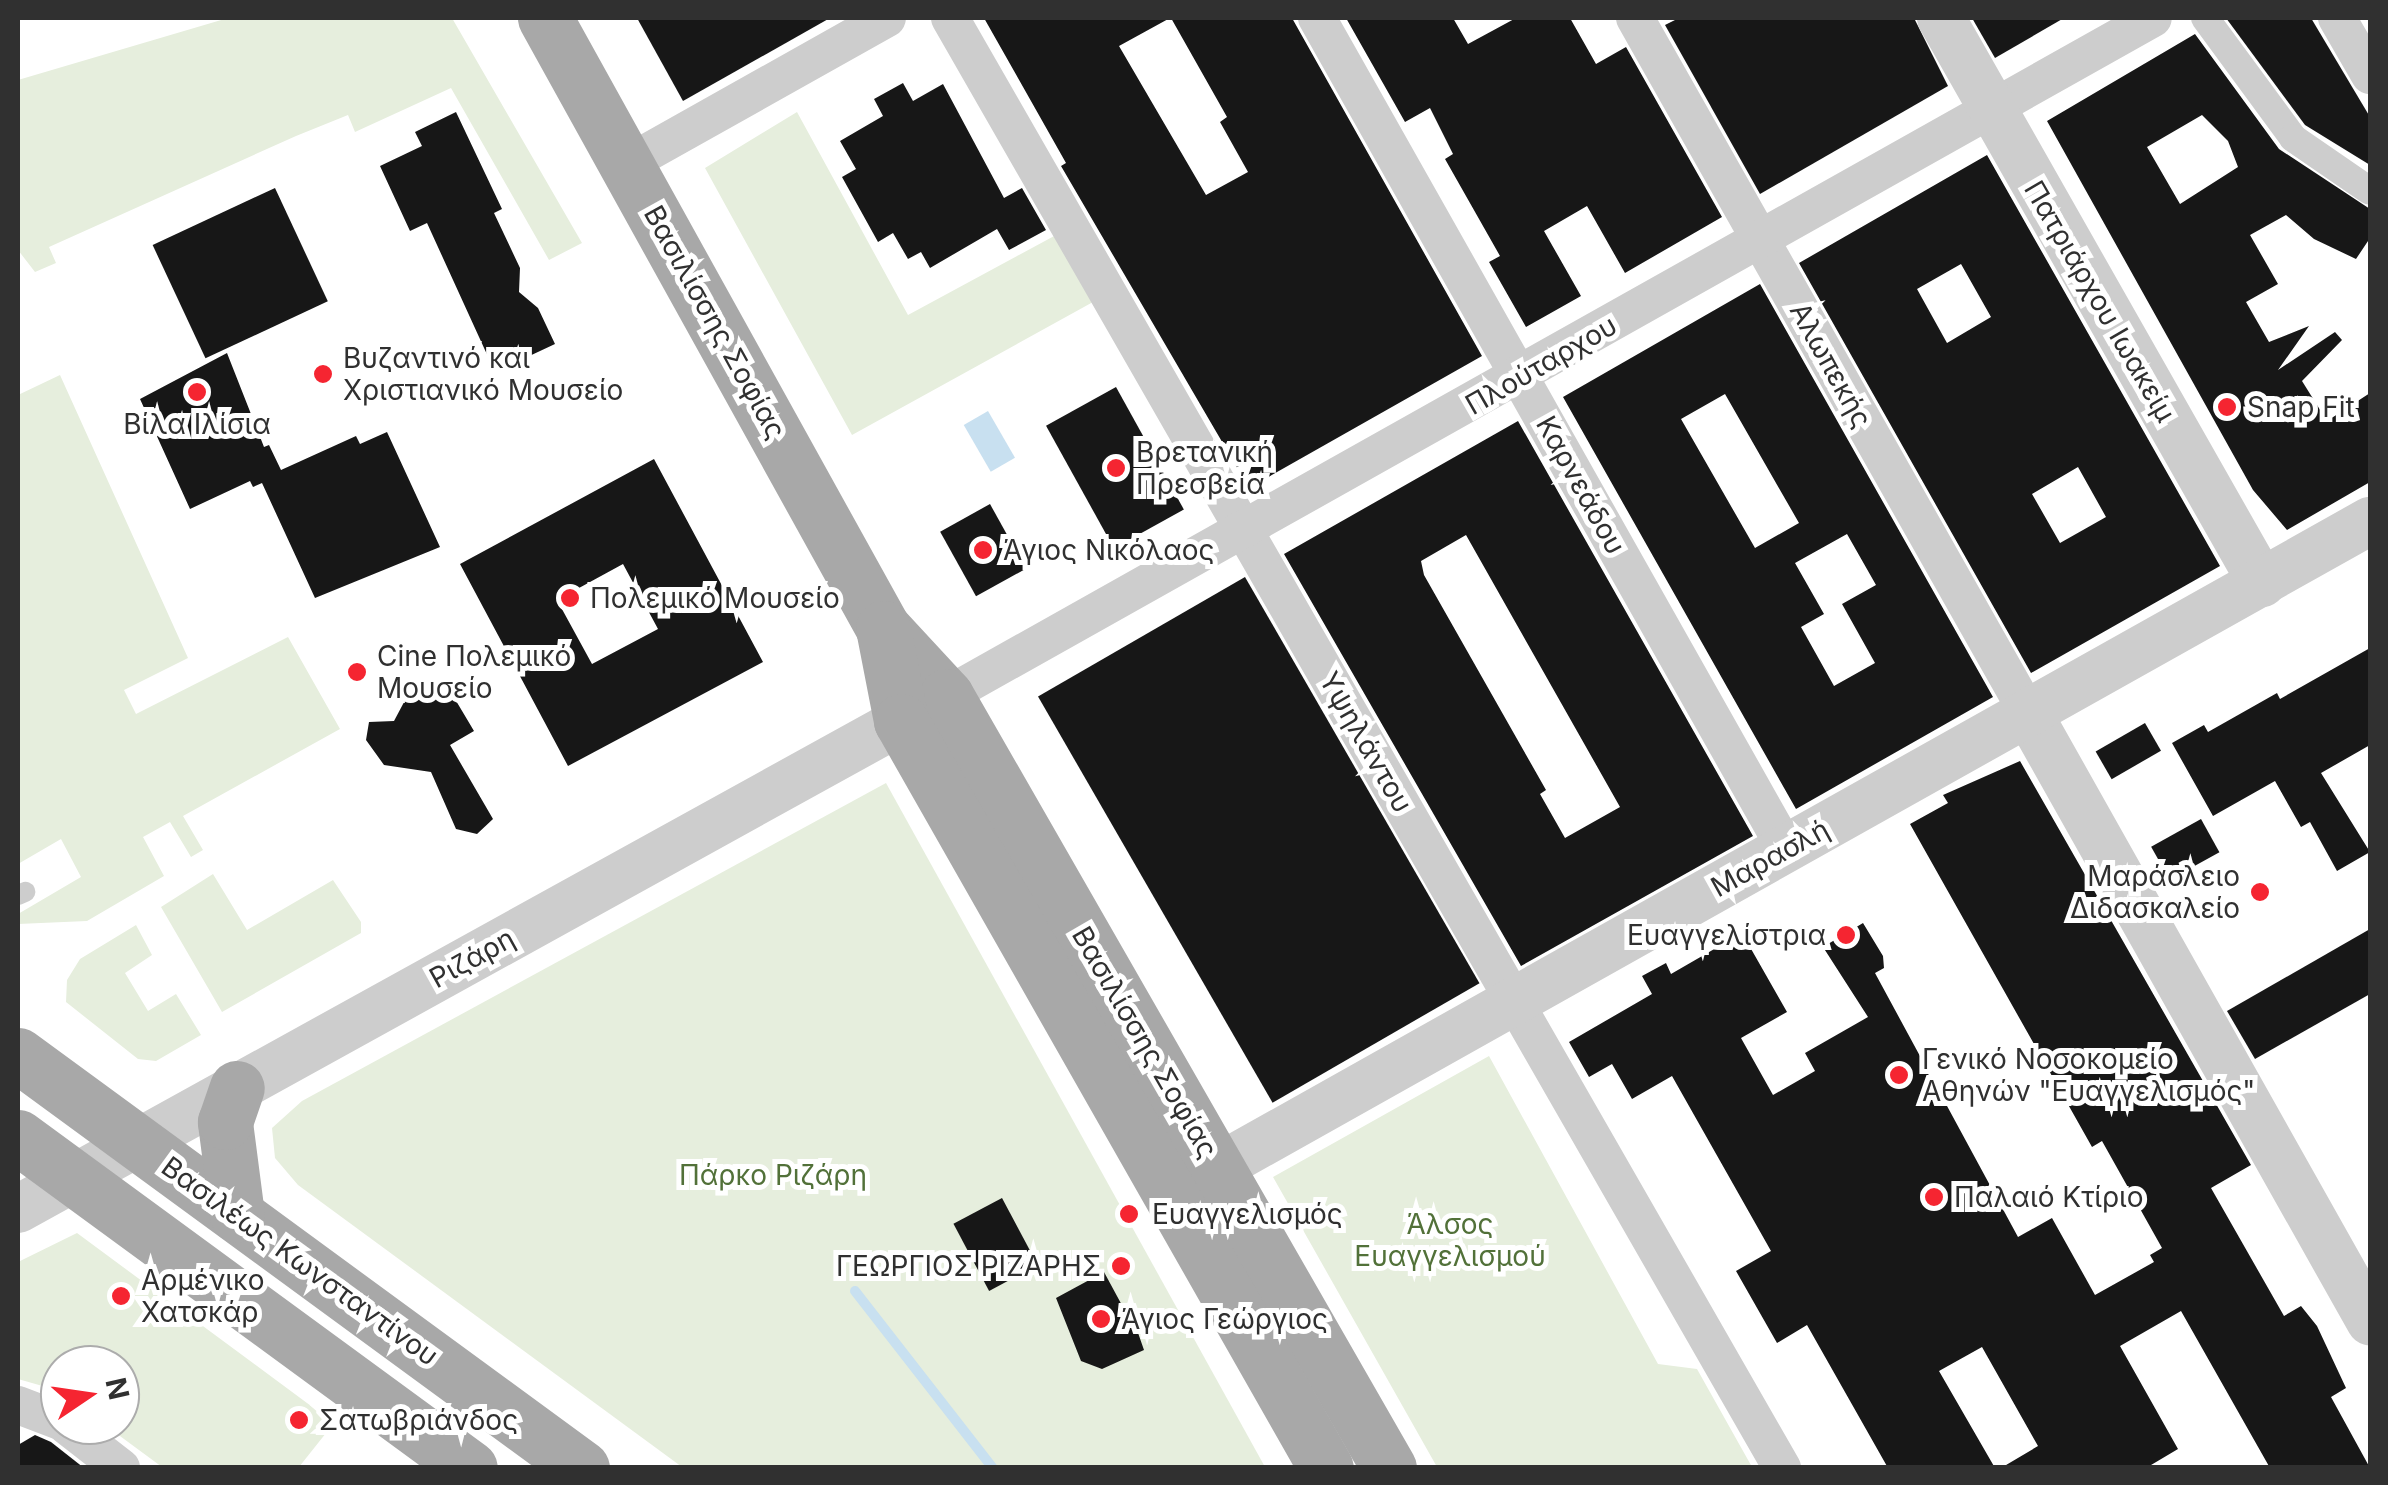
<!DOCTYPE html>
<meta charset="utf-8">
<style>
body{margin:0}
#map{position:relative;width:2388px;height:1485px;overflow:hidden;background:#fff;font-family:Inter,sans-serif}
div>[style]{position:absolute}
.green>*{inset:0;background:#e6eedd}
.water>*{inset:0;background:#c8e0f0;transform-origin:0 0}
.stream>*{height:10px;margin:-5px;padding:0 5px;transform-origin:5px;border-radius:5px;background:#c8e0f0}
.building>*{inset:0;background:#171717;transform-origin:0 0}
.service>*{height:20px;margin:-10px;padding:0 10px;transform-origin:10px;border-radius:10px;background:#cdcdcd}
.pedestrian>*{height:28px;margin:-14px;padding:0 14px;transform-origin:14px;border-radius:14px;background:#cdcdcd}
.minor>*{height:38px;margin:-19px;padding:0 19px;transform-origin:19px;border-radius:19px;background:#cdcdcd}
.tertiary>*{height:48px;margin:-24px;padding:0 24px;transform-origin:24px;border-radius:24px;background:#cdcdcd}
.primary>*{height:55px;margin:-27.5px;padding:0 27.5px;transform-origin:27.5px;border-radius:27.5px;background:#a8a8a8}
.dots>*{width:28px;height:28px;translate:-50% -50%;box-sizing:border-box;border:5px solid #fff;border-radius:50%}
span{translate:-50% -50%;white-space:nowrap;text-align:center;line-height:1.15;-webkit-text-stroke:10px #fff;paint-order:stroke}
.street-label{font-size:28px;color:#303030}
.poi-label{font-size:28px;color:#303030}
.left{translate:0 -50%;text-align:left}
.right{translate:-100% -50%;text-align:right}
.park-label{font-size:28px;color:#527139}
.frame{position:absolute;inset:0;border:20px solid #303030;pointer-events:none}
.north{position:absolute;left:40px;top:1345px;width:100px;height:100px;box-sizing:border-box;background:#fff;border:2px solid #acacac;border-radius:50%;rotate:77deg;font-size:28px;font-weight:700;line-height:40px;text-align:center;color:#303030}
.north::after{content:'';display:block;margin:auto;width:35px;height:45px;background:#f52531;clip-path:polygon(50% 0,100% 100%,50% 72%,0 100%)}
</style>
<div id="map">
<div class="green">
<div style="clip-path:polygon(228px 18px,452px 18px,582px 243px,549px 260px,451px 88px,355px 132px,348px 115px,296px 136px,49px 247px,56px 263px,35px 272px,18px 250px,18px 80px)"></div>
<div style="clip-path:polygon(797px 112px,908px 315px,1056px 235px,1093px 302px,852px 435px,705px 168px)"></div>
<div style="clip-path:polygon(60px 375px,188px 658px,124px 690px,136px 714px,288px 637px,340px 729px,183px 816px,203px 850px,191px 857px,170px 822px,143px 837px,164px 876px,87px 921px,18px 924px,18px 914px,81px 877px,61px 839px,18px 864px,18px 395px)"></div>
<div style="clip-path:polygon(886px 783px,1265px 1467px,682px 1467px,298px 1185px,275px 1158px,272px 1128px,302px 1101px)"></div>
<div style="clip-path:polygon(213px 874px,247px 930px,333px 880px,361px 922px,361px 933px,222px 1012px,161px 907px)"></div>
<div style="clip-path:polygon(136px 925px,152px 955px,125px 973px,148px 1011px,176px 994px,201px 1035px,156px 1061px,138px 1059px,66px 1002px,67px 980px,80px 959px)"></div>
<div style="clip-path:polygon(1489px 1056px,1658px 1364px,1697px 1369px,1752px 1467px,1437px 1467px,1273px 1177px)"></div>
<div style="clip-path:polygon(77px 1233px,334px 1423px,299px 1467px,162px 1467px,105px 1425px,120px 1425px,120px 1365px,60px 1365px,60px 1391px,18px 1379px,18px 1262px)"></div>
</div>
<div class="water">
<div style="left:988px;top:411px;width:54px;height:28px;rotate:60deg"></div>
</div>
<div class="stream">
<div style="left:855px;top:1291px;width:224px;rotate:52.1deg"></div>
</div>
<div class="building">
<div style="clip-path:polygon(637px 18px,830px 18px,683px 101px)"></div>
<div style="clip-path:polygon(984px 18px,1170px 18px,1119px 46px,1206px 195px,1248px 172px,1220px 122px,1227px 117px,1171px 18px,1292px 18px,1482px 356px,1249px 488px,1061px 166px,1066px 163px)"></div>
<div style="clip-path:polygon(1346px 18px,1453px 18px,1468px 44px,1516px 18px,1570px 18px,1596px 64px,1626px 47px,1722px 217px,1625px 273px,1587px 206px,1544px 231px,1581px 296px,1526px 327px,1489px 262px,1500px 256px,1445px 159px,1453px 154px,1430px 108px,1405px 122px)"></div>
<div style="clip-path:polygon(1679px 18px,1914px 18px,1948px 86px,1760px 194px,1665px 25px)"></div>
<div style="clip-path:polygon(1972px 18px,2064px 18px,1995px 58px)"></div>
<div style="clip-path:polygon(2226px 18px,2311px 18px,2370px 117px,2370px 165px,2305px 125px)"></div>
<div style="clip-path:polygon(evenodd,2195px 34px,2279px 149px,2370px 209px,2370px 238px,2356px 259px,2314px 239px,2286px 215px,2250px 235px,2278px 284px,2246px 302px,2269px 342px,2309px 326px,2278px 370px,2335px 332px,2342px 340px,2302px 381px,2327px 421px,2370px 393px,2370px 482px,2287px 530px,2253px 490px,2047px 121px,2195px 34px,2202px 115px,2228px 141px,2238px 167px,2180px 204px,2147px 147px,2202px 115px)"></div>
<div style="clip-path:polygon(903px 83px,913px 101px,943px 84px,1004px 198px,1022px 188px,1046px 230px,1009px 250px,997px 229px,930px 268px,921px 252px,908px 259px,893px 233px,878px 242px,842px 177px,856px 169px,840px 141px,883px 116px,874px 99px)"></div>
<div style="clip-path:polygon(456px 112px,502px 209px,494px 213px,520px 268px,519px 292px,538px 308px,555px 344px,495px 372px,427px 223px,410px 231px,380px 166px,422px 146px,415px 132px)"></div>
<div style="clip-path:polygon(evenodd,1987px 155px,2220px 566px,2031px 673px,1799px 263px,1987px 155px,1961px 264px,1991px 317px,1947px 343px,1917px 289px,1961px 264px,1987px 155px,2078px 467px,2106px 517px,2060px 543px,2032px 494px,2078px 467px)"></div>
<div style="left:275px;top:188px;width:125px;height:135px;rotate:65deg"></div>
<div style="clip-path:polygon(evenodd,1760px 284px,1993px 697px,1796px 809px,1563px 397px,1760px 284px,1725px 394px,1799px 523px,1755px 548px,1681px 419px,1725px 394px,1760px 284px,1847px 534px,1876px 585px,1842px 604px,1875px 663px,1834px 686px,1801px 627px,1824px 614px,1795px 563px,1847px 534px)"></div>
<div style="clip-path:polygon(227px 353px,264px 447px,269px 445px,281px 470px,356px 436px,360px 444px,387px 432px,440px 547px,315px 598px,262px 483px,253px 487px,250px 481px,190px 509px,140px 399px)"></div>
<div style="left:1116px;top:387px;width:140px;height:80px;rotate:61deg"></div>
<div style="clip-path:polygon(evenodd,1518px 421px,1753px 836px,1521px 966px,1284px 554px,1518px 421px,1466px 535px,1620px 807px,1565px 838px,1540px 794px,1546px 790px,1424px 575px,1421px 561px,1466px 535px)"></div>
<div style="clip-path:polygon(evenodd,654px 459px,763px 662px,568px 766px,460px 564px,654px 459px,623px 564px,658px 629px,592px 664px,557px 600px,623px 564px)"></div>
<div style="left:990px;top:504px;width:74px;height:57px;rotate:61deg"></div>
<div style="left:1245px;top:577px;width:469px;height:239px;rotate:60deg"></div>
<div style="clip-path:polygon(2370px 648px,2370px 745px,2321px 773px,2370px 852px,2337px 871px,2310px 822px,2301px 827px,2275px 781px,2213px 816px,2172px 743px,2204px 725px,2208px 732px,2277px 693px,2280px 699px)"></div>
<div style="clip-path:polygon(434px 677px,443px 692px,449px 689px,474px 731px,450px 745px,493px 819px,477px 834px,456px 829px,431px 772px,384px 765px,366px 740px,369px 722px,394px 721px,411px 689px)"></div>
<div style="left:2145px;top:723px;width:32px;height:57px;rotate:60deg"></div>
<div style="clip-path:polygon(2020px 761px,2251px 1165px,2211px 1188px,2284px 1316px,2301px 1306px,2317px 1326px,2346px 1388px,2331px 1397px,2370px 1468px,2270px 1468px,2181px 1311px,2120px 1346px,2178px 1449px,2146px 1468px,2001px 1468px,2038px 1446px,1982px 1347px,1939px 1371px,1995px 1468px,1888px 1468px,1807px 1325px,1777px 1343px,1736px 1271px,1771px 1251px,1672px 1076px,1632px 1099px,1612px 1064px,1589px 1077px,1569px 1042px,1652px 994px,1642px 976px,1666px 963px,1671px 974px,1742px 933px,1787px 1012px,1741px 1038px,1773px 1095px,1815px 1071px,1805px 1053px,1868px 1017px,1823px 947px,1863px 923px,1883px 956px,1884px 968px,1875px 973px,2018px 1237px,2052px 1218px,2095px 1295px,2154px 1262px,2150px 1255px,2162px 1248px,2102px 1141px,2092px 1147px,1910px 824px,1948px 803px,1943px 795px)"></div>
<div style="left:2201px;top:819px;width:38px;height:57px;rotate:61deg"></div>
<div style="clip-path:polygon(2370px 929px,2370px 994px,2255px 1059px,2227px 1011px)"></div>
<div style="left:1002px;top:1198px;width:76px;height:55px;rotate:62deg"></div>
<div style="clip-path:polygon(1104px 1272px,1124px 1309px,1129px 1307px,1144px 1350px,1102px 1369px,1081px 1361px,1056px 1298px)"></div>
<div style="clip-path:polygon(35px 1435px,51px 1442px,84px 1468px,18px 1468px,18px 1445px)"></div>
</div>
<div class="service">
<div style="left:18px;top:895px;width:8px;rotate:-23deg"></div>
</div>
<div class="pedestrian">
<div style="left:2205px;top:18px;width:149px;rotate:53.7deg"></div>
<div style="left:2293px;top:138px;width:93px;rotate:34.5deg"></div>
</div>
<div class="minor">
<div style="left:950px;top:18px;width:1672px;rotate:60.15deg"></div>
<div style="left:1317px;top:18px;width:954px;rotate:60.56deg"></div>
<div style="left:1635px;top:18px;width:798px;rotate:60.51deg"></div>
<div style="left:2337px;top:18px;width:66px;rotate:59.9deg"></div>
<div style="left:627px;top:164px;width:298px;rotate:-29.3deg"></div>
<div style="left:946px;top:696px;width:1384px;rotate:-29.32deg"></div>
<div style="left:18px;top:1405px;width:45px;rotate:20.9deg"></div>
<div style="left:66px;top:1425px;width:70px;rotate:38deg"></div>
</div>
<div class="tertiary">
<div style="left:1941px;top:18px;width:650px;rotate:60.4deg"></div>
<div style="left:2028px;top:713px;width:698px;rotate:60.64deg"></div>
<div style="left:1183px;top:1187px;width:1361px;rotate:-29.3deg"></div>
<div style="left:18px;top:1209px;width:1046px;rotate:-28.92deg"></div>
</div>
<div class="primary">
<div style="left:545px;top:18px;width:697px;rotate:61.01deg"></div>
<div style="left:883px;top:628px;width:93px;rotate:47.2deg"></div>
<div style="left:946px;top:696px;width:890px;rotate:60.15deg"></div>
<div style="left:883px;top:628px;width:95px;rotate:79deg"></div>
<div style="left:901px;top:721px;width:859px;rotate:60.36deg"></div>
<div style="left:18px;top:1055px;width:699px;rotate:36.21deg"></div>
<div style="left:18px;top:1137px;width:560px;rotate:36.22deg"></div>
<div style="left:237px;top:1215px;width:94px;rotate:-97.4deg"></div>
<div style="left:225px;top:1122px;width:36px;rotate:-71deg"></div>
</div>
<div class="dots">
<div style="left:323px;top:374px;background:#f52531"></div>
<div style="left:197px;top:392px;background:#f52531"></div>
<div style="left:2227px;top:407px;background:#f52531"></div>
<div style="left:1116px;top:468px;background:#f52531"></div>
<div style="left:983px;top:550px;background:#f52531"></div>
<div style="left:570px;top:598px;background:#f52531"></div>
<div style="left:357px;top:672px;background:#f52531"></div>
<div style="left:2260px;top:892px;background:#f52531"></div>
<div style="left:1846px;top:935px;background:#f52531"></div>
<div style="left:1899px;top:1075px;background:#f52531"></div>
<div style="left:1934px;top:1197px;background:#f52531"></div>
<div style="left:1129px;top:1214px;background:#f52531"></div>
<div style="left:1121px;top:1266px;background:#f52531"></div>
<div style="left:121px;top:1296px;background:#f52531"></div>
<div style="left:1101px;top:1319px;background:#f52531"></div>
<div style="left:299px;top:1420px;background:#f52531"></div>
</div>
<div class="street-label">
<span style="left:2100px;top:301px;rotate:60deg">Πατριάρχου Ιωακείμ</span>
<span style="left:715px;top:322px;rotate:61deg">Βασιλίσσης Σοφίας</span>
<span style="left:1541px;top:365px;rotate:-30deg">Πλούταρχου</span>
<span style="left:1831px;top:365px;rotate:61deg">Αλωπεκής</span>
<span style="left:1581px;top:485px;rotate:61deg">Καρνεάδου</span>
<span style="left:1366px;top:742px;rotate:60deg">Υψηλάντου</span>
<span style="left:1770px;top:858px;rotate:-29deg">Μαρασλή</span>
<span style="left:472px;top:958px;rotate:-29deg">Ριζάρη</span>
<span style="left:1145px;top:1042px;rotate:60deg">Βασιλίσσης Σοφίας</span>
<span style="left:300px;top:1261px;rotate:36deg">Βασιλέως Κωνσταντίνου</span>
</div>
<div class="poi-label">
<span class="left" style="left:343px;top:374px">Βυζαντινό και<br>Χριστιανικό Μουσείο</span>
<span class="left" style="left:2247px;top:407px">Snap Fit</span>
<span style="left:197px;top:424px">Βίλα Ιλίσια</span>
<span class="left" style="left:1136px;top:468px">Βρετανική<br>Πρεσβεία</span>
<span class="left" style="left:1003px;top:550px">Άγιος Νικόλαος</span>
<span class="left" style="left:590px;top:598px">Πολεμικό Μουσείο</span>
<span class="left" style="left:377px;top:672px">Cine Πολεμικό<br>Μουσείο</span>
<span class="right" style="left:2240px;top:892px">Μαράσλειο<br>Διδασκαλείο</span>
<span class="right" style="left:1826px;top:935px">Ευαγγελίστρια</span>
<span class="left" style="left:1922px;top:1075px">Γενικό Νοσοκομείο<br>Αθηνών "Ευαγγελισμός"</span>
<span class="left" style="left:1954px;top:1197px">Παλαιό Κτίριο</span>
<span class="left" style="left:1152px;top:1214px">Ευαγγελισμός</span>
<span class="right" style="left:1101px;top:1266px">ΓΕΩΡΓΙΟΣ ΡΙΖΑΡΗΣ</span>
<span class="left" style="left:141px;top:1296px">Αρμένικο<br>Χατσκάρ</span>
<span class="left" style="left:1121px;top:1319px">Άγιος Γεώργιος</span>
<span class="left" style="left:319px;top:1420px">Σατωβριάνδος</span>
</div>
<div class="park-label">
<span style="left:773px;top:1175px">Πάρκο Ριζάρη</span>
<span style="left:1450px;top:1240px">Άλσος<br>Ευαγγελισμού</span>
</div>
<div class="frame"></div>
<div class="north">N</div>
</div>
